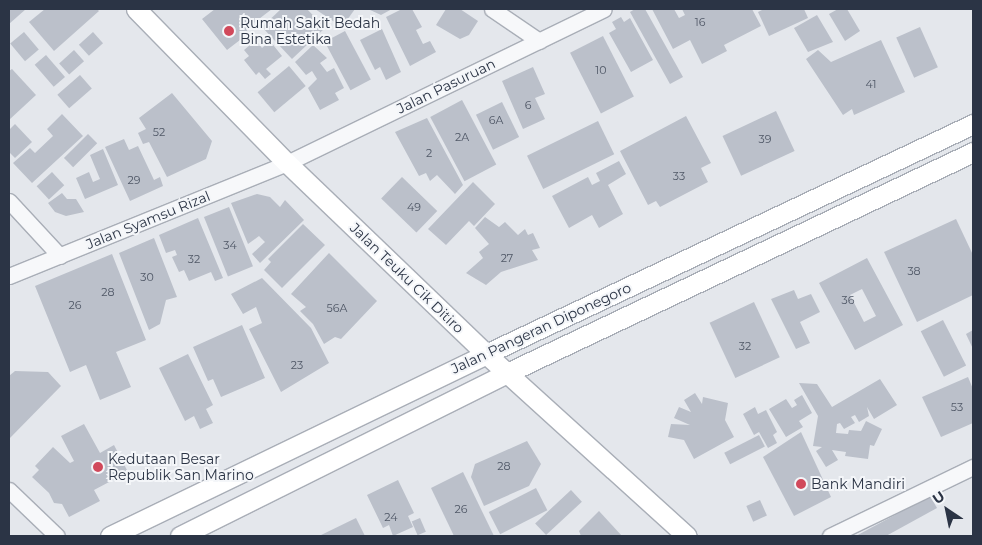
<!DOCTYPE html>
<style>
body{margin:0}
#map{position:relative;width:982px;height:545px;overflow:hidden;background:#e4e7ec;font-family:Montserrat,sans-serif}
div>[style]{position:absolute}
.building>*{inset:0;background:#bbc0ca;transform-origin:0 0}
.roads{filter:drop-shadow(1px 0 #a9aeb7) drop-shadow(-1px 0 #a9aeb7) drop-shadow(0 1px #a9aeb7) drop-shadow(0 -1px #a9aeb7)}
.minor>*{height:15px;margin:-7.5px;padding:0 7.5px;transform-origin:7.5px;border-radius:7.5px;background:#f7f8fa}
.major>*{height:19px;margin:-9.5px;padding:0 9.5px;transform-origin:9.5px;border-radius:9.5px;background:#fff}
.dots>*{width:14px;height:14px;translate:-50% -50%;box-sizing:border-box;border:2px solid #f4f6f9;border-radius:50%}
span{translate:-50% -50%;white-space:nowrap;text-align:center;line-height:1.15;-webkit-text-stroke:4px #f4f6f9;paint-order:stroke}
.number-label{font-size:11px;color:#4f5766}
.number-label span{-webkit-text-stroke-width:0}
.poi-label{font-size:14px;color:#2b3445}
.left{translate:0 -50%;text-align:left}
.street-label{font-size:14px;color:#2b3445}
.frame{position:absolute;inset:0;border:10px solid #2b3445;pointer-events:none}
.north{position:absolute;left:922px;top:485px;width:50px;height:50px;-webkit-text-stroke:4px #f4f6f9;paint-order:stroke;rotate:326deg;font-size:14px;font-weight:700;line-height:20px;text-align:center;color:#2b3445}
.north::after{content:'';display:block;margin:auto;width:18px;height:22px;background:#2b3445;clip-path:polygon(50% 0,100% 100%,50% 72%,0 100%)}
</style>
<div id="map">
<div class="building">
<div style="clip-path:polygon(9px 9px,26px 9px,9px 24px)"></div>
<div style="clip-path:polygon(45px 9px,97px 9px,99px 11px,54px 51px,29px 22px)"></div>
<div style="clip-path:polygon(215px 9px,272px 9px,246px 29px,249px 33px,227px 50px,202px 19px)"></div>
<div style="clip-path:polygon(281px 9px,307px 9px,325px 28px,292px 59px,262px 27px)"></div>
<div style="clip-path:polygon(315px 9px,355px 9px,342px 27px)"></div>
<div style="clip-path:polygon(368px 9px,392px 9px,381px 15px)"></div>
<div style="clip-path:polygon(402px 9px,412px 9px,422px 27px,416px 30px,423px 44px,430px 41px,436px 52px,410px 66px,386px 17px)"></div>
<div style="clip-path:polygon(446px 9px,460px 9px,478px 21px,469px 35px,460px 39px,436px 25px)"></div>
<div style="clip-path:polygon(635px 9px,645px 9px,683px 77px,670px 84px,630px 12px)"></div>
<div style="clip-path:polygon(652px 9px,674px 9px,679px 18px,685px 15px,682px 9px,752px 9px,761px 26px,724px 45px,727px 51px,702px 64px,690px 40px,673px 49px)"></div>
<div style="clip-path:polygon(764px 9px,804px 9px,808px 18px,769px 36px,758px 12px)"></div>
<div style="clip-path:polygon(838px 9px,847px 9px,860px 31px,845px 41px,829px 14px)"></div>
<div style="clip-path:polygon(817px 15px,833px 42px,808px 52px,794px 28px)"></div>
<div style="clip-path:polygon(621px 17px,624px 22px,630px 18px,653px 60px,631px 72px,609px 33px,616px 29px,612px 22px)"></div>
<div style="left:920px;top:27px;width:44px;height:26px;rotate:66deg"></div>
<div style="clip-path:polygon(382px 29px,401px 72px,386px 80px,380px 67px,375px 70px,360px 40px)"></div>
<div style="left:345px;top:31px;width:55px;height:23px;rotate:62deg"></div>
<div style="left:24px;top:32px;width:23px;height:18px;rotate:50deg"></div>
<div style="left:93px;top:32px;width:15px;height:19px;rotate:48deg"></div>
<div style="left:603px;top:36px;width:68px;height:37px;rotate:63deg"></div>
<div style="clip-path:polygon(256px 40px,262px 48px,270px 41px,282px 56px,266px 69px,271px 74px,265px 79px,259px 72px,256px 75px,244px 60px,249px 56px,244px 50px)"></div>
<div style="clip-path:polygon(881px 40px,905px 92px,854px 115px,852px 109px,843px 115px,806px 59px,818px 50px,831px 62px)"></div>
<div style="clip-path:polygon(313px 45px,327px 58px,320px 63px,327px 72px,334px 68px,344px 88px,335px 93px,339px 100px,320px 110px,308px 88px,317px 79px,312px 71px,306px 75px,295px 62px)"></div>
<div style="left:74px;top:50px;width:15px;height:20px;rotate:48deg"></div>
<div style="left:46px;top:55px;width:29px;height:15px;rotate:49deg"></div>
<div style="left:289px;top:66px;width:26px;height:41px;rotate:50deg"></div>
<div style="clip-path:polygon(533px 67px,545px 94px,535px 98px,545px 119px,523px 129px,502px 81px)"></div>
<div style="clip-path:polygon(12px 69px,36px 95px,9px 120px,9px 71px)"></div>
<div style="left:80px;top:75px;width:18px;height:30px;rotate:49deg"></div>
<div style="clip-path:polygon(172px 93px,212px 141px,206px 159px,167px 177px,149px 142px,143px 144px,138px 133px,146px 129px,139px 118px)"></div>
<div style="left:462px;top:100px;width:73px;height:36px;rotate:62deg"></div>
<div style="left:502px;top:102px;width:39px;height:29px;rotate:64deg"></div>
<div style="left:776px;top:111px;width:44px;height:59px;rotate:65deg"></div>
<div style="clip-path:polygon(62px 114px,83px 136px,32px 183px,13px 163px,30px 148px,35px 153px,53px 136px,47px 129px)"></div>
<div style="clip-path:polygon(686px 116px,711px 163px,701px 168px,708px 182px,660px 207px,656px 201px,648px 205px,620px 151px)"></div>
<div style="clip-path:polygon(427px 118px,463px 185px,455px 194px,437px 175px,430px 181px,426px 173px,419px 176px,395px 132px)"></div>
<div style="left:598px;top:121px;width:37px;height:79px;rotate:64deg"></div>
<div style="clip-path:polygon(15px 124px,32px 142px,15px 158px,9px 152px,9px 130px)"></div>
<div style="left:88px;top:134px;width:13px;height:34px;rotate:45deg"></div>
<div style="clip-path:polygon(124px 139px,129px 150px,138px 146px,154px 180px,160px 177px,163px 186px,130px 201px,105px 147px)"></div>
<div style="clip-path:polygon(103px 149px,118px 185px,85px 199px,76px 178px,89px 172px,93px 182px,100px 179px,90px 155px)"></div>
<div style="clip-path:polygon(619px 161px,626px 174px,608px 185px,623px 214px,599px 228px,592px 215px,569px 228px,552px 196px,588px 177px,592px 185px,600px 181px,596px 173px)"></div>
<div style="left:52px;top:172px;width:18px;height:21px;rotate:47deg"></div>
<div style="left:402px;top:177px;width:49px;height:30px;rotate:44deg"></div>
<div style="clip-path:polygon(473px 182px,495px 204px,474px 226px,469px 221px,446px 245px,428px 229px)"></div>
<div style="clip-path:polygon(62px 193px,67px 199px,76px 199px,84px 212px,66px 216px,55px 212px,48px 203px)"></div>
<div style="clip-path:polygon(257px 194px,270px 197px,280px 207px,285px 200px,304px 220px,260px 263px,252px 254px,265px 242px,259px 236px,248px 244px,231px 203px)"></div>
<div style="left:229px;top:207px;width:64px;height:27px;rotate:68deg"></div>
<div style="clip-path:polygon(485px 217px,499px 227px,505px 222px,518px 235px,525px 229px,528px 235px,533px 233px,540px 248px,532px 250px,538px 260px,501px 272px,486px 285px,466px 273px,483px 258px,479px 252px,489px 244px,475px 228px)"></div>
<div style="clip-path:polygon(198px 218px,223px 278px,215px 281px,211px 272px,189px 281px,184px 270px,179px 272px,172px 257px,177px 255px,175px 250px,166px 253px,159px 235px)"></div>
<div style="clip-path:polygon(956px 219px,973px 255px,973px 295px,917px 322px,884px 252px)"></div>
<div style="clip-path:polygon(303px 224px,325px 245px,282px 288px,264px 270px,271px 262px,268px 259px)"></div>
<div style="clip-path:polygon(154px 238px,177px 297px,166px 300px,160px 324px,149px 330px,119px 253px)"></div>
<div style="clip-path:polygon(329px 253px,377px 301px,341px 339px,335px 337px,324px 344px,313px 324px,300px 311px,306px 307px,291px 294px)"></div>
<div style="clip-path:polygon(112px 254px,146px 340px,116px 352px,131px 387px,100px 400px,86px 365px,70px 372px,35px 286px)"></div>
<div style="clip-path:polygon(evenodd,867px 258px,903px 325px,855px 350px,819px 283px,867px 258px,862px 289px,876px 316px,864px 322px,850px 295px,862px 289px)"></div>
<div style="clip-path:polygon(262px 278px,311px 328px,329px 363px,281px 392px,249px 329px,262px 323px,256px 307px,243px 314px,231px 294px)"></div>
<div style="clip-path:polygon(794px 290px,798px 299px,811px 294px,820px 312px,800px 322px,810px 343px,796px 349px,771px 299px)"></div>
<div style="left:754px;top:302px;width:61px;height:49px;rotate:65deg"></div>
<div style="left:943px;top:320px;width:51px;height:25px;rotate:63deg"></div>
<div style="clip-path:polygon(242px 325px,265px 378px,221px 397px,213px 379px,208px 381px,193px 347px)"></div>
<div style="clip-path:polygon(973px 330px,973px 349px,966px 334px)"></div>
<div style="clip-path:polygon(188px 354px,213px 405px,206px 409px,213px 423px,200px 429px,194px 416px,185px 421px,159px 368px)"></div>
<div style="clip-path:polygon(15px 371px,48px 372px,61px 386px,9px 439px,9px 376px)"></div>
<div style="clip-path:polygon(968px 377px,973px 389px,973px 423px,941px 437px,922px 397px)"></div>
<div style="clip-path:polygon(880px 379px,897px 405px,874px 419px,867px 407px,869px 416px,859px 422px,855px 415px,851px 417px,855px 423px,844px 429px,840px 423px,837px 424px,836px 433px,848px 434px,849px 430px,861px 431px,866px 421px,882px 429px,874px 446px,870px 445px,868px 459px,845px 456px,846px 452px,832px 450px,838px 460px,826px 467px,816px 451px,822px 447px,813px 446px,818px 416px,799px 383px,817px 384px,832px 407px)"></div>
<div style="clip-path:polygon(695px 393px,702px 404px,703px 397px,728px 403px,725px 420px,734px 437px,694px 459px,684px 440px,668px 437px,671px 424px,690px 425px,674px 418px,679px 407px,691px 412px,684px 400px)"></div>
<div style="clip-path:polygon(802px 395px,812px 413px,799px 421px,803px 427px,786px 437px,769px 409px,786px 399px,792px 408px,797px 405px,794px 400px)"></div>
<div style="clip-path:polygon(755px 407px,758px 414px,766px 410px,777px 432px,773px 435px,777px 443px,768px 448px,759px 432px,754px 435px,743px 414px)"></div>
<div style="clip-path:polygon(84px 424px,100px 453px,114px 445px,128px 472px,94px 490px,100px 501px,69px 517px,62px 504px,54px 503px,49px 493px,32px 477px,39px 470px,35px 466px,53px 447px,70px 463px,74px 461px,61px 436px)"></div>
<div style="clip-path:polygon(801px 432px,831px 497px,794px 516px,763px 457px)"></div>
<div style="left:759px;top:435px;width:13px;height:39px;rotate:63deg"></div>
<div style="clip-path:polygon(527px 441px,541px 464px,529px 486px,484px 506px,471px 477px,475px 464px)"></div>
<div style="clip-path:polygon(463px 472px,494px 536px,454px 536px,431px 488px)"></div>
<div style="clip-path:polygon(398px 480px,414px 513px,408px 516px,413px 527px,393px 536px,389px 525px,383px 528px,367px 495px)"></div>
<div style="left:536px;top:488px;width:25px;height:53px;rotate:63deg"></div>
<div style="left:571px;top:490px;width:16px;height:49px;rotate:47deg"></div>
<div style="clip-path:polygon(930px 496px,937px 508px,886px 536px,856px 536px)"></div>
<div style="left:760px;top:500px;width:17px;height:15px;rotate:66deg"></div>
<div style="clip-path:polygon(599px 511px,622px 536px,581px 536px,579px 531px)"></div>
<div style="clip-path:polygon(356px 518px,365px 536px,319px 536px)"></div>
<div style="left:420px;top:518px;width:15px;height:9px;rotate:67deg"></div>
</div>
<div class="roads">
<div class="minor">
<div style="left:492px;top:9px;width:57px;rotate:34.2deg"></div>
<div style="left:9px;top:201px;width:75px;rotate:47.2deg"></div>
<div style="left:9px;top:276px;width:300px;rotate:-22.1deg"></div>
<div style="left:287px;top:163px;width:352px;rotate:-25.9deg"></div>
<div style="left:9px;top:490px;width:66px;rotate:43.8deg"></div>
<div style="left:830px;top:536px;width:159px;rotate:-25.8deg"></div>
</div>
<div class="major">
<div style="left:136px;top:9px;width:216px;rotate:45.6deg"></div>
<div style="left:287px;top:163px;width:276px;rotate:43.8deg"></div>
<div style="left:486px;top:354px;width:271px;rotate:42.2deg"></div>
<div style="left:110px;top:536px;width:418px;rotate:-25.8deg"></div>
<div style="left:486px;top:354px;width:539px;rotate:-25.28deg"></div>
<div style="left:180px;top:536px;width:365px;rotate:-26.5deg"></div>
<div style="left:507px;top:373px;width:516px;rotate:-25.37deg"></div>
</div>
</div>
<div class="dots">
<div style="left:229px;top:31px;background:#d1495b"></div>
<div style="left:98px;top:467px;background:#d1495b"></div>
<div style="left:801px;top:484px;background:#d1495b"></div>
</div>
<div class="number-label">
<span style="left:700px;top:22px">16</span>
<span style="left:601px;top:70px">10</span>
<span style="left:871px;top:84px">41</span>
<span style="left:528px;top:105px">6</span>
<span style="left:496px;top:120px">6A</span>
<span style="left:159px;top:132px">52</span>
<span style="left:462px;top:137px">2A</span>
<span style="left:765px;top:139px">39</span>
<span style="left:429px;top:153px">2</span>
<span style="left:679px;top:176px">33</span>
<span style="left:134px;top:180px">29</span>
<span style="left:414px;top:207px">49</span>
<span style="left:230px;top:245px">34</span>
<span style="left:507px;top:258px">27</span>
<span style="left:194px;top:259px">32</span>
<span style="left:914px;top:271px">38</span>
<span style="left:147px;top:277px">30</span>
<span style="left:108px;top:292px">28</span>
<span style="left:848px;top:300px">36</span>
<span style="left:75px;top:305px">26</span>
<span style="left:337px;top:308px">56A</span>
<span style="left:745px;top:346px">32</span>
<span style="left:297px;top:365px">23</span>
<span style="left:957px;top:407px">53</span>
<span style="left:504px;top:466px">28</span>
<span style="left:461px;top:509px">26</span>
<span style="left:391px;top:517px">24</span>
</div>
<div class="poi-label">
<span class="left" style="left:240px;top:31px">Rumah Sakit Bedah<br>Bina Estetika</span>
<span class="left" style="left:108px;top:467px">Kedutaan Besar<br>Republik San Marino</span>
<span class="left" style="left:811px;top:484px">Bank Mandiri</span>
</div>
<div class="street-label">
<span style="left:446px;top:86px;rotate:-26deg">Jalan Pasuruan</span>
<span style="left:148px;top:220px;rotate:-22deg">Jalan Syamsu Rizal</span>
<span style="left:407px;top:278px;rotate:44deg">Jalan Teuku Cik Ditiro</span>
<span style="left:541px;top:328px;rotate:-25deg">Jalan Pangeran Diponegoro</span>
</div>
<div class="frame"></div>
<div class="north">U</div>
</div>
